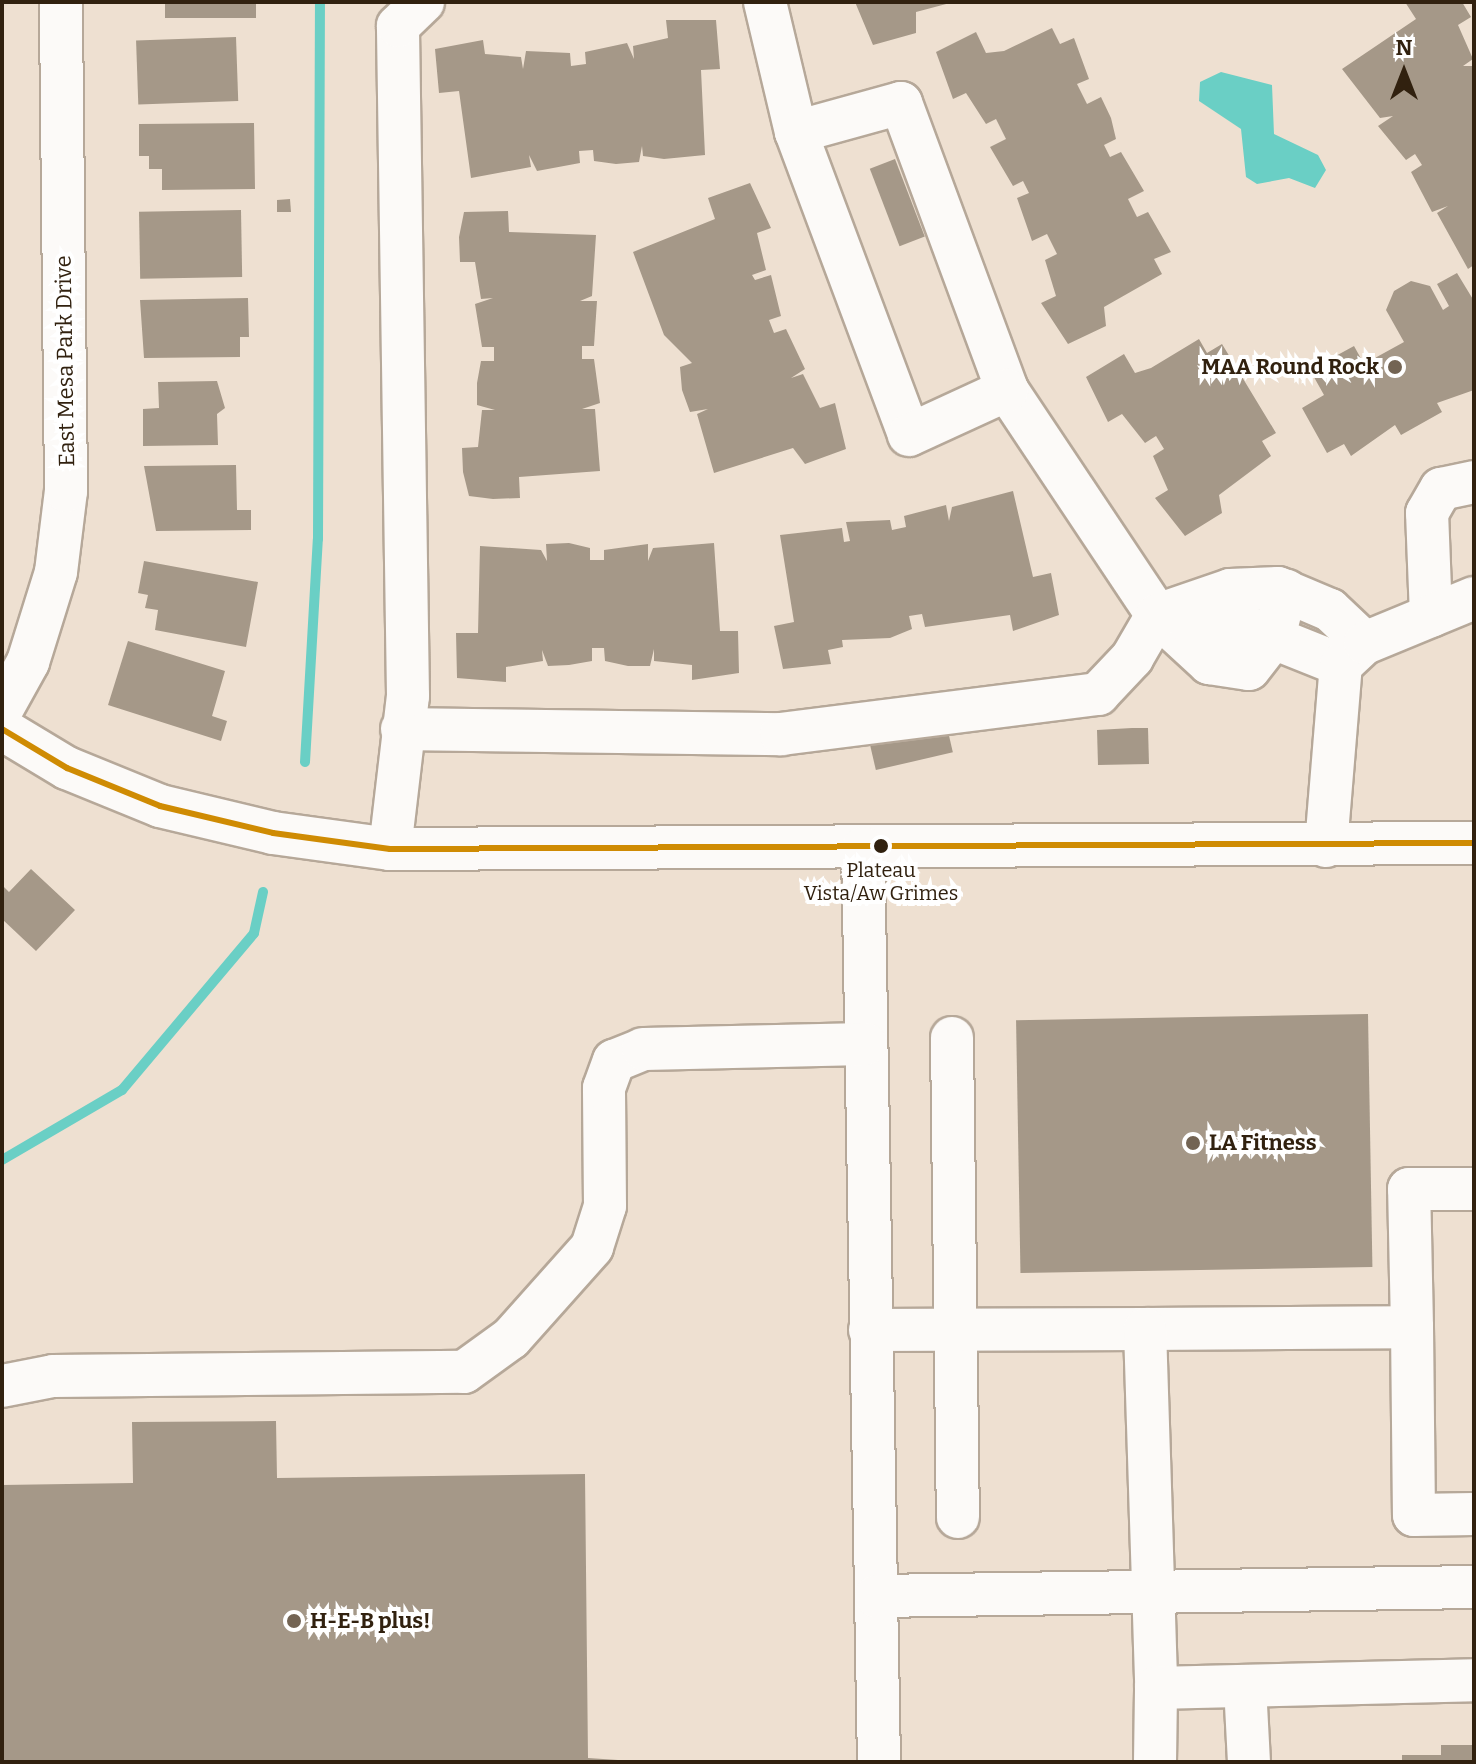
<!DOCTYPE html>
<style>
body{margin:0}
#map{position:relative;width:1476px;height:1764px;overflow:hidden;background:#eee0d1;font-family:Bitter,serif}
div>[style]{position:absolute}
.water>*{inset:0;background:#6acfc5}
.stream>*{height:10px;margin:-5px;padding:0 5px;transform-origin:5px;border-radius:5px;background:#6acfc5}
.building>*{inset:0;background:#a59888;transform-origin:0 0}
.roads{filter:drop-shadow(2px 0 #b6a899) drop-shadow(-2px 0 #b6a899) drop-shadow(0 2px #b6a899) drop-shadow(0 -2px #b6a899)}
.minor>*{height:42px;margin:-21px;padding:0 21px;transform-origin:21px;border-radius:21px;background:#fcfaf8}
.bus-1>*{height:6px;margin:-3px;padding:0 3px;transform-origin:3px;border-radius:3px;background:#cf8b03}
.dots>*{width:22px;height:22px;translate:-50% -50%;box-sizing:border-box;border:4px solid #fff;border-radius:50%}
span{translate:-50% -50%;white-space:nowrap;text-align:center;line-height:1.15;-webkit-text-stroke:8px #fff;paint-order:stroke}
.bus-label{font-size:20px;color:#31210f}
.street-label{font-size:22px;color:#31210f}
.poi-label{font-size:22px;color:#31210f;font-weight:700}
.right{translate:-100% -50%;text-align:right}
.left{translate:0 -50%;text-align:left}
.frame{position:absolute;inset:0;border:4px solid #31210f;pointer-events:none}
.north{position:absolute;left:1364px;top:32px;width:80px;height:80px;-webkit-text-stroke:6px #fff;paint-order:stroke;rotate:0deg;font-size:22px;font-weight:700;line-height:32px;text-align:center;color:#31210f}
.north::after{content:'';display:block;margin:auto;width:28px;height:36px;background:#31210f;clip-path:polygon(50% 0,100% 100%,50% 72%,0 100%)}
</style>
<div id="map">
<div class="water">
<div style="clip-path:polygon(1221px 72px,1272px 85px,1274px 134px,1318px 155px,1326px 170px,1315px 188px,1289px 178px,1257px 184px,1246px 177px,1241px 129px,1199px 101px,1200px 82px)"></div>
</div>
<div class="stream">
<div style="left:305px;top:762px;width:223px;rotate:-86.7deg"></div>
<div style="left:318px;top:539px;width:537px;rotate:-89.79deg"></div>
<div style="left:2px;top:1160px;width:139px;rotate:-30.3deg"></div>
<div style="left:122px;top:1090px;width:205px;rotate:-49.9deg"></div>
<div style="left:254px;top:933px;width:42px;rotate:-77.6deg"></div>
</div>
<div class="building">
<div style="left:165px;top:2px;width:91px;height:16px"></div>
<div style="clip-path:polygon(855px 2px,950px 2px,950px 3px,916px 12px,916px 33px,873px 45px)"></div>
<div style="clip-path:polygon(1405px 2px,1462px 2px,1471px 17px,1458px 25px,1473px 59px,1463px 66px,1474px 66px,1474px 265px,1468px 269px,1437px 213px,1448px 206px,1432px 212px,1411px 172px,1422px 165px,1415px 154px,1406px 160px,1378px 126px,1393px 116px,1380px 118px,1342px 69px,1416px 19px)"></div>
<div style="clip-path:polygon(666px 20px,716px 20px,720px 69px,701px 70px,705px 155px,664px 159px,643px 156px,642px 146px,639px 162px,616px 164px,594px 161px,593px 150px,579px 151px,580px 163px,537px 171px,529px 155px,531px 167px,471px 178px,459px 91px,439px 93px,435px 49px,483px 40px,485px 54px,521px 57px,523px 69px,526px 51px,570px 53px,571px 66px,586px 64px,585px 52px,627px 43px,634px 59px,633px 46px,668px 38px)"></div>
<div style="clip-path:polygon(1052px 28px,1060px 44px,1074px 38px,1089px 79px,1077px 84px,1087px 104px,1101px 97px,1111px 118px,1116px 139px,1104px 145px,1110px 157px,1121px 152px,1144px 191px,1128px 199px,1137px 217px,1148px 212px,1171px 252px,1154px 259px,1162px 274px,1104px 307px,1106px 326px,1068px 344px,1041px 303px,1056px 296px,1045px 260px,1057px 254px,1047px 234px,1032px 241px,1017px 198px,1029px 193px,1023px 181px,1013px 186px,990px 147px,1006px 139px,996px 119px,986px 124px,966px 93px,953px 99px,936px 52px,976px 32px,986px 53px,1004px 51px)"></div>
<div style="left:236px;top:37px;width:64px;height:100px;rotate:88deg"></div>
<div style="clip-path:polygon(254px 123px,255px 189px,162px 190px,162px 169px,149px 169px,149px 156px,139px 156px,139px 124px)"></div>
<div style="left:895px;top:159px;width:83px;height:27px;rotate:69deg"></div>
<div style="clip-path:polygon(750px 183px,771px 228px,757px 233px,766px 270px,752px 275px,755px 280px,771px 275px,781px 316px,769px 320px,774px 333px,786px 329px,805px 369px,791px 378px,803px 374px,820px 408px,835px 403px,846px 449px,805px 464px,793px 448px,714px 473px,697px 414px,708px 409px,690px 412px,682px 390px,680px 367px,692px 363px,664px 335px,633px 252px,715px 219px,708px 198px)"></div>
<div style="clip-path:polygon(290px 199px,291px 212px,277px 212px,277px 200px)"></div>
<div style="left:241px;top:210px;width:67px;height:102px;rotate:89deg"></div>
<div style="clip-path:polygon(508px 211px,509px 232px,596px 235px,592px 296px,580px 301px,597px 301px,594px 346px,582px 346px,582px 359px,594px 359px,600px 403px,582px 409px,595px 409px,600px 471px,519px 477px,520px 498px,493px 499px,469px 496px,463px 472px,462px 448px,478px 447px,482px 410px,495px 410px,477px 405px,477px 383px,481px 361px,494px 361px,494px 347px,482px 347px,475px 304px,493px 298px,481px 299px,475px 262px,460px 262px,459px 237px,464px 212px)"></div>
<div style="clip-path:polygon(1457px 273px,1474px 301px,1474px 390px,1437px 403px,1442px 412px,1401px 435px,1395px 425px,1351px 456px,1344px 444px,1327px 453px,1302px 408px,1324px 395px,1310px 370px,1354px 346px,1364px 364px,1404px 342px,1386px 310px,1394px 291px,1411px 281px,1430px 286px,1443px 310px,1449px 306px,1437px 284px)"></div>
<div style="clip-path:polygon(248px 298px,249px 337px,240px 337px,240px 357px,144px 358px,140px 300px)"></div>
<div style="clip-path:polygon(1199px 339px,1207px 353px,1222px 344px,1276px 433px,1262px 441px,1271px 456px,1219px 495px,1222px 513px,1185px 536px,1155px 498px,1168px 490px,1153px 456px,1164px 449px,1156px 436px,1145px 443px,1122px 414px,1108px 422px,1086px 377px,1124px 354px,1135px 373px,1151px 368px)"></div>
<div style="clip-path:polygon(217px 381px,225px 408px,217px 414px,218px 445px,143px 446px,143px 409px,159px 408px,158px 382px)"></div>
<div style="clip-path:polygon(236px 465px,237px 510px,251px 510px,251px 530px,156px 531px,144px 466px)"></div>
<div style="clip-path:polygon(1013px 491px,1033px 577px,1051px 573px,1059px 615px,1013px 631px,1010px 615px,925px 627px,922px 614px,909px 616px,912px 629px,890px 638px,842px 640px,843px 647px,828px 650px,831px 664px,783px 669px,774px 626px,794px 622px,780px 535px,842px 528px,844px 542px,850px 541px,846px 522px,890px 520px,892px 530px,906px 527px,904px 516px,946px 505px,949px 521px,952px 507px)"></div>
<div style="clip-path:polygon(569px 543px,590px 548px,590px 560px,604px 560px,604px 550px,648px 544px,648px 561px,653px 548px,714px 543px,720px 631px,738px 631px,739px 673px,692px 680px,692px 665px,654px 661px,654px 649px,650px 666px,628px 666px,605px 661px,604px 648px,592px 648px,592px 661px,569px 665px,548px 666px,542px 650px,543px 661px,506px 667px,506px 682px,457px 678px,456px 633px,478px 633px,480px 546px,541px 550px,547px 561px,546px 544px)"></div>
<div style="clip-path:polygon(144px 561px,258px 582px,246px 647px,155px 630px,158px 610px,145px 608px,148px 595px,138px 593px)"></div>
<div style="clip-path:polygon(128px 641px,225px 671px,212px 716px,227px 721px,221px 741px,108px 705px)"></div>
<div style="left:947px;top:727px;width:26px;height:79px;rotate:77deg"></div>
<div style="clip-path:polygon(1132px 728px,1148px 728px,1149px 764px,1098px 765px,1097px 730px)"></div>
<div style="clip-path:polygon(31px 869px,75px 910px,36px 951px,2px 919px,2px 885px,9px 892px)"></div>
<div style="left:1368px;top:1014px;width:253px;height:352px;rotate:89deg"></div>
<div style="clip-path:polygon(276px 1421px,277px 1478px,585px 1474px,588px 1758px,648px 1762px,2px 1762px,2px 1485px,133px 1483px,132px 1422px)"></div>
<div style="clip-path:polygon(1441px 1745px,1474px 1745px,1474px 1762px,1402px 1762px,1402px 1755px,1441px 1755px)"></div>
</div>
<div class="roads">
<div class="minor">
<div style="left:765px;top:2px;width:134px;rotate:76.6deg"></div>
<div style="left:796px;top:132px;width:109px;rotate:-15.4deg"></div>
<div style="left:901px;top:103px;width:306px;rotate:69.7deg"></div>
<div style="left:1007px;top:390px;width:270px;rotate:56.3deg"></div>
<div style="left:1157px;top:615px;width:71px;rotate:42.7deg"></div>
<div style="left:1209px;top:663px;width:40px;rotate:8.5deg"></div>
<div style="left:1249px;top:669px;width:41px;rotate:-52deg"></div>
<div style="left:1274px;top:637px;width:48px;rotate:-75.4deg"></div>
<div style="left:796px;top:132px;width:323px;rotate:69.5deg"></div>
<div style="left:909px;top:435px;width:108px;rotate:-24.7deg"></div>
<div style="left:1170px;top:616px;width:82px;rotate:9.1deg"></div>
<div style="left:1251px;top:629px;width:97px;rotate:21.8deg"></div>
<div style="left:1431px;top:616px;width:103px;rotate:-92.2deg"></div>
<div style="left:1427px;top:513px;width:28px;rotate:-60deg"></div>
<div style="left:1441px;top:489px;width:34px;rotate:-12deg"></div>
<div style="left:2px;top:709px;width:54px;rotate:-61deg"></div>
<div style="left:28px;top:662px;width:94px;rotate:-72.7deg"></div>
<div style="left:56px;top:572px;width:82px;rotate:-83deg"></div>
<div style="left:66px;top:491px;width:489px;rotate:-90.6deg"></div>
<div style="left:2px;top:729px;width:76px;rotate:31deg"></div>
<div style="left:67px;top:768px;width:100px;rotate:22.2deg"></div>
<div style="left:160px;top:806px;width:116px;rotate:13.4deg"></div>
<div style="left:273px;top:833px;width:118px;rotate:7.8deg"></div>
<div style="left:390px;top:849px;width:1084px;rotate:-0.32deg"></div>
<div style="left:402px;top:729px;width:379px;rotate:0.8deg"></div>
<div style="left:781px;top:734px;width:320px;rotate:-7.2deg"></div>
<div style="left:1098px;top:694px;width:50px;rotate:-46.6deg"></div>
<div style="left:1132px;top:658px;width:50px;rotate:-59.8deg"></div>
<div style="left:1157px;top:615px;width:77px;rotate:-18.9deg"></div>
<div style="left:1230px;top:590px;width:48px;rotate:-2.4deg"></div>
<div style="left:1278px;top:588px;width:56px;rotate:22.9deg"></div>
<div style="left:1330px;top:610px;width:48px;rotate:43.3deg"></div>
<div style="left:1326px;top:846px;width:182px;rotate:-85.3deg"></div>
<div style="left:1341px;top:665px;width:33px;rotate:-43deg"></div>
<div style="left:1365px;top:643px;width:118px;rotate:-22.4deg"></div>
<div style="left:863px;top:848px;width:914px;rotate:89deg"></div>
<div style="left:390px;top:849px;width:154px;rotate:-83.3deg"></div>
<div style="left:408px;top:696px;width:670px;rotate:-90.86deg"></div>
<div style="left:398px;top:26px;width:35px;rotate:-44deg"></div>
<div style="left:952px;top:1038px;width:479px;rotate:89.3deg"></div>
<div style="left:1412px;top:1327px;width:188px;rotate:89.4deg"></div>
<div style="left:1414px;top:1515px;width:60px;rotate:-1deg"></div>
<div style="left:1145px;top:1329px;width:267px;rotate:-0.4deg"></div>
<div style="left:1412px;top:1327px;width:138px;rotate:-91.2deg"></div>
<div style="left:1409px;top:1189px;width:65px"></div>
<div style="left:870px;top:1330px;width:275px;rotate:-0.2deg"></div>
<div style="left:1145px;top:1329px;width:359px;rotate:88.2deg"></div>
<div style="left:1156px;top:1688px;width:318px;rotate:-1.4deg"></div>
<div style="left:2px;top:1386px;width:52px;rotate:-11.1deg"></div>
<div style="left:53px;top:1376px;width:411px;rotate:-0.6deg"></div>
<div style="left:464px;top:1372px;width:58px;rotate:-35.9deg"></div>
<div style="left:511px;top:1338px;width:122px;rotate:-48.3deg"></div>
<div style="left:592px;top:1247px;width:43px;rotate:-72.4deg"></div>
<div style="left:605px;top:1206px;width:118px;rotate:-90.5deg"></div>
<div style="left:604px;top:1088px;width:29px;rotate:-70deg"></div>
<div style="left:614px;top:1061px;width:31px;rotate:-22deg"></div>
<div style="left:643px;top:1049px;width:223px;rotate:-1.3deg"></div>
<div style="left:876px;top:1596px;width:598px;rotate:-0.86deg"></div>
<div style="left:1245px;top:1686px;width:76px;rotate:87deg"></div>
<div style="left:1155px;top:1762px;width:74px;rotate:-89.2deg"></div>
</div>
</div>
<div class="bus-1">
<div style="left:2px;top:729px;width:76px;rotate:31deg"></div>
<div style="left:67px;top:768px;width:100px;rotate:22.2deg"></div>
<div style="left:160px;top:806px;width:116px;rotate:13.4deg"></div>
<div style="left:273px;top:833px;width:118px;rotate:7.8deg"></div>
<div style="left:390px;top:849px;width:1084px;rotate:-0.32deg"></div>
</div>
<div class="dots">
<div style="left:1395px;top:367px;background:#736453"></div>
<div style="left:881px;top:846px;background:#31210f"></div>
<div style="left:1193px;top:1143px;background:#736453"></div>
<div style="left:294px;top:1621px;background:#736453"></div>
</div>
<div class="bus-label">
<span style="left:881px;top:882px">Plateau<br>Vista/Aw Grimes</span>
</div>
<div class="street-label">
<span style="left:65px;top:361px;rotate:-91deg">East Mesa Park Drive</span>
</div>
<div class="poi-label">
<span class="right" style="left:1379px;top:367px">MAA Round Rock</span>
<span class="left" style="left:1209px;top:1143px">LA Fitness</span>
<span class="left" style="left:310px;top:1621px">H-E-B plus!</span>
</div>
<div class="frame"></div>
<div class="north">N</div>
</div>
